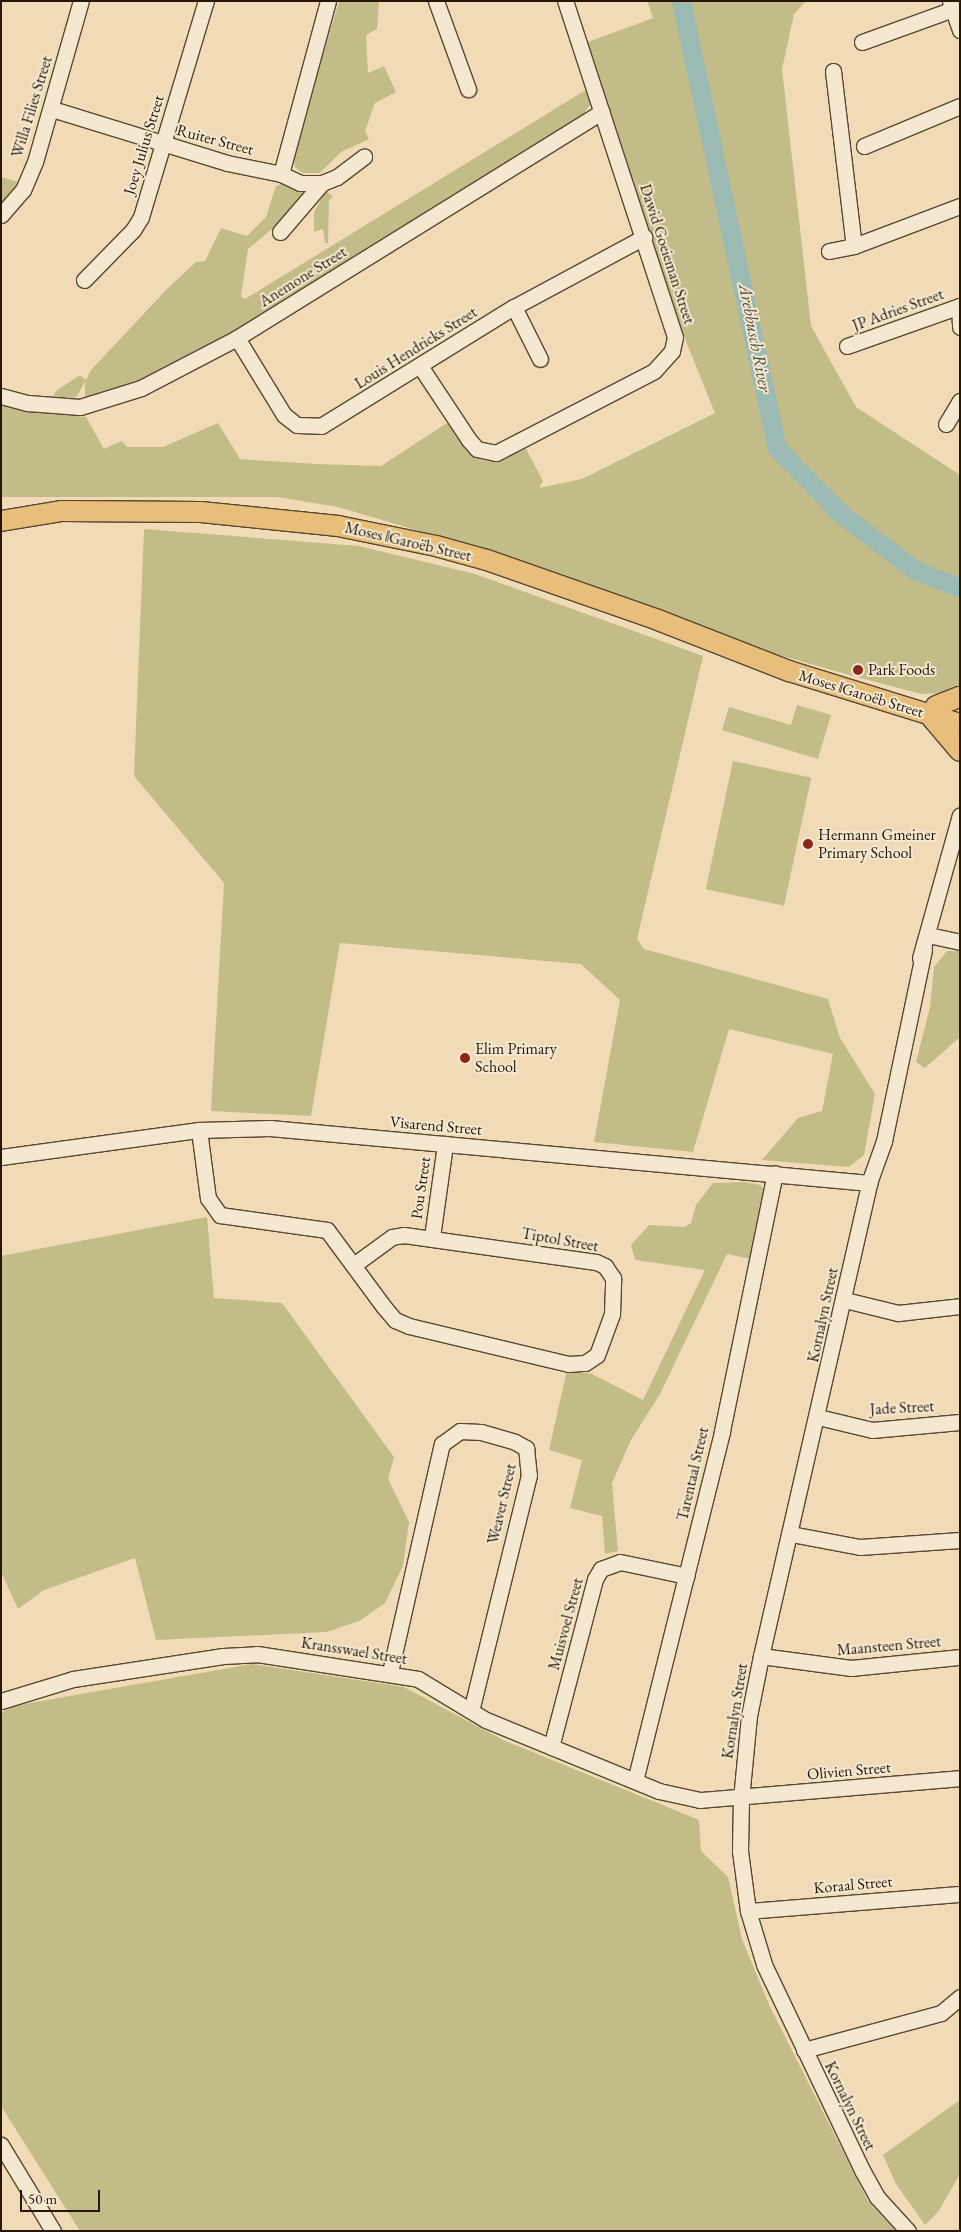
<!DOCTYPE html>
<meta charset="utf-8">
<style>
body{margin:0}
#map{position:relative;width:961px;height:2232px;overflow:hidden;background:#f0dbb6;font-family:"EB Garamond",serif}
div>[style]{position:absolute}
.green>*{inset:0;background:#c2bd88;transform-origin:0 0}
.river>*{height:19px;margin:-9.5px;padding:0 9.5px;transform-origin:9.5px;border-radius:9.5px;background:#9bbab4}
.roads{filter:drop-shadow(1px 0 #584732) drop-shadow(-1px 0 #584732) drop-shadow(0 1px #584732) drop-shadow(0 -1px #584732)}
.minor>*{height:15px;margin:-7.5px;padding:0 7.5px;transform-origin:7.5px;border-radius:7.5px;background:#f5e8d0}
.major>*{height:20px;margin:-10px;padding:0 10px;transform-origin:10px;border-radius:10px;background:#e8be7b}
.dots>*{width:14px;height:14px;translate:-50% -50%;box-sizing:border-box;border:2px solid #f5e8d0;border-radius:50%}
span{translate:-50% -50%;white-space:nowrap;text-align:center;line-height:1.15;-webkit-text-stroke:4px #f5e8d0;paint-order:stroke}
.street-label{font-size:16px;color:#251606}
.poi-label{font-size:16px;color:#251606}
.left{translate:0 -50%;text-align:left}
.water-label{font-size:18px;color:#4e4f43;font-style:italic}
.frame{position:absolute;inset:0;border:2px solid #251606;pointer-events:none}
.scale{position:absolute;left:20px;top:2190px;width:80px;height:22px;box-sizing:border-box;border:2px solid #251606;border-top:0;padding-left:6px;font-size:15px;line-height:18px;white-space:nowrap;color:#251606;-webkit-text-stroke:4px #f5e8d0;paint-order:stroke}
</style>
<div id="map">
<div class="green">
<div style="clip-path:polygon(339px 1px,379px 1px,377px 29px,366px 35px,368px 73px,384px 66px,396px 92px,375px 103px,365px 131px,369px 139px,341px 152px,320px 173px,302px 173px,295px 167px,293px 156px)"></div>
<div style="clip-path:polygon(647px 1px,806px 1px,794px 14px,782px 69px,811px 326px,856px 407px,960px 475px,960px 688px,945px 693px,921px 694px,835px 671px,765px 651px,531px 564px,338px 507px,277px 497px,1px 497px,1px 406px,86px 417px,104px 449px,121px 441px,128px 447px,163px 447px,218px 423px,240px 459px,317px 464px,381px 466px,447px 423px,471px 455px,482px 460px,495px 461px,526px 449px,543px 481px,539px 488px,582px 479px,715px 413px,644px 237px,580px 45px,653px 18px)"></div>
<div style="clip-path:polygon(584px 91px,589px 92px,591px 103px,581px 118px,214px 344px,121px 389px,85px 399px,85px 382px,77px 396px,63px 402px,51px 400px,56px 391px,80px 375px,86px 380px,91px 370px,168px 288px,196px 262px,205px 261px,221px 228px,247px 236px,266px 217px,276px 186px,284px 183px,306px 192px,290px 214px,248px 249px,241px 296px,245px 299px)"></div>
<div style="clip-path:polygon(1px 177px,21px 183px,1px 209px)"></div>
<div style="clip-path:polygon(326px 191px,333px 196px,329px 201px,328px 243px,325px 243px,323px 229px,314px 232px,314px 212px)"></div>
<div style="clip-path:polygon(144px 529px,359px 546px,475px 574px,703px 656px,637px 939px,644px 949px,828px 999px,840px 1038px,875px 1094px,864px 1155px,849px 1167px,762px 1160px,798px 1118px,822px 1111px,833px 1054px,729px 1029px,693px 1152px,594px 1142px,620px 1000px,581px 964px,340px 943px,311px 1116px,211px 1111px,224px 883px,134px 776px)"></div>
<div style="clip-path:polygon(797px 705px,831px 715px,818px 759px,722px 730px,729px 707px,791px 725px)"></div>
<div style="left:733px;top:761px;width:80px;height:131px;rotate:12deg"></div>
<div style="clip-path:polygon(947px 951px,960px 951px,960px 1037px,925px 1068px,916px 1062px,930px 1007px,934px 967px)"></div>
<div style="clip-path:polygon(745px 1182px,761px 1185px,764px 1191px,751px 1259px,727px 1254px,660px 1394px,631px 1440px,612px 1483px,618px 1551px,605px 1554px,602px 1516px,570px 1508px,582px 1460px,549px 1450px,567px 1370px,592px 1374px,643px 1400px,705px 1270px,635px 1260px,631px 1245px,649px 1225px,684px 1227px,691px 1223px,696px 1205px,713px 1183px)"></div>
<div style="clip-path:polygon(207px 1217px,214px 1298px,282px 1303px,394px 1457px,388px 1479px,409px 1522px,403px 1566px,385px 1603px,361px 1620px,327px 1632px,156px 1640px,135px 1558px,44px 1590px,18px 1609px,1px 1572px,1px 1256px)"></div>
<div style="clip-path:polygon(252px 1664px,404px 1687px,503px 1740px,699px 1820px,701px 1851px,728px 1877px,742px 1939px,770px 2007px,868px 2201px,896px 2231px,80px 2231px,1px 2106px,1px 1713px,13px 1706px)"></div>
<div style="clip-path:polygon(960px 2100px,960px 2174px,938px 2212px,925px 2225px,896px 2184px,883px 2155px)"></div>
</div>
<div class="river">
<div style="left:681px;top:1px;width:457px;rotate:77.9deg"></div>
<div style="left:777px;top:448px;width:92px;rotate:45.9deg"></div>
<div style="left:841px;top:514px;width:93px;rotate:37.1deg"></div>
<div style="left:915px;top:570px;width:48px;rotate:21.8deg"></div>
</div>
<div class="roads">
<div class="minor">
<div style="left:436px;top:1px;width:94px;rotate:70deg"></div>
<div style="left:950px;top:1px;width:31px;rotate:71deg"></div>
<div style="left:862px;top:42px;width:97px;rotate:-19.9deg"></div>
<div style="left:833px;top:71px;width:176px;rotate:83.2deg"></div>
<div style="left:52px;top:109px;width:183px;rotate:17.1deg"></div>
<div style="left:227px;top:163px;width:55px;rotate:11.5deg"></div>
<div style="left:281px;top:174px;width:21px;rotate:25deg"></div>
<div style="left:300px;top:183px;width:22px"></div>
<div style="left:322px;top:183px;width:16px;rotate:-22deg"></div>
<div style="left:337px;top:177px;width:34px;rotate:-37deg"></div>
<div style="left:864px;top:146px;width:104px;rotate:-22.6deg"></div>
<div style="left:281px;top:174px;width:179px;rotate:-74.8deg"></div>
<div style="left:1px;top:215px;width:33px;rotate:-49deg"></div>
<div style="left:23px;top:190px;width:30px;rotate:-67deg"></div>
<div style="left:35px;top:162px;width:167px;rotate:-74.1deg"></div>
<div style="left:280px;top:232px;width:65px;rotate:-49.4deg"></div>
<div style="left:829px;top:251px;width:25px;rotate:-11deg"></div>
<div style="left:854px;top:246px;width:113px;rotate:-20.7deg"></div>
<div style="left:84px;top:280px;width:70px;rotate:-45.6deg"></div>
<div style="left:133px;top:230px;width:15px;rotate:-58deg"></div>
<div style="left:141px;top:217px;width:226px;rotate:-73.3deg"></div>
<div style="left:959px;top:306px;width:21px;rotate:87deg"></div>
<div style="left:514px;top:307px;width:58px;rotate:63.4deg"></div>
<div style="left:237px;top:338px;width:90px;rotate:58.6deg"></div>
<div style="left:284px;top:415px;width:16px;rotate:38deg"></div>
<div style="left:297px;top:425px;width:24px;rotate:2deg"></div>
<div style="left:321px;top:426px;width:227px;rotate:-31.7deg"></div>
<div style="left:514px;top:307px;width:148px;rotate:-28.3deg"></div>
<div style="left:847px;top:346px;width:120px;rotate:-19.5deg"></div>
<div style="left:420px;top:366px;width:89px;rotate:56.5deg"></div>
<div style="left:469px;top:440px;width:12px;rotate:48deg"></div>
<div style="left:477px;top:449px;width:19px;rotate:12deg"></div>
<div style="left:496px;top:453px;width:178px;rotate:-27.4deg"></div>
<div style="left:654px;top:371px;width:27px;rotate:-48deg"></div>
<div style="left:672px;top:351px;width:14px;rotate:-78deg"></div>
<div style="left:675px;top:337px;width:354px;rotate:-108.1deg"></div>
<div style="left:1px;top:396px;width:28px;rotate:15deg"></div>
<div style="left:28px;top:403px;width:52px;rotate:4.4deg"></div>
<div style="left:80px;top:407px;width:64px;rotate:-17.3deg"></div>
<div style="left:141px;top:388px;width:108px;rotate:-27.5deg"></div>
<div style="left:237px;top:338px;width:429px;rotate:-31.8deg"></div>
<div style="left:946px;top:424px;width:27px;rotate:-59deg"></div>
<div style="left:928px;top:935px;width:33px;rotate:12deg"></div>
<div style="left:920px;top:958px;width:148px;rotate:-74.4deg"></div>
<div style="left:199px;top:1130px;width:69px;rotate:82.5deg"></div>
<div style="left:208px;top:1198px;width:21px;rotate:55deg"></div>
<div style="left:220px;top:1215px;width:108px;rotate:8deg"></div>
<div style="left:327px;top:1230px;width:96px;rotate:53.5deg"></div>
<div style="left:384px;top:1307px;width:17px;rotate:50deg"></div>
<div style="left:395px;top:1320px;width:15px;rotate:23deg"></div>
<div style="left:409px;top:1326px;width:164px;rotate:13.4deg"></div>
<div style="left:569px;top:1364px;width:16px;rotate:-4deg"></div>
<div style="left:585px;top:1363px;width:14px;rotate:-34deg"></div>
<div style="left:597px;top:1355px;width:44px;rotate:-69.9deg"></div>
<div style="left:612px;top:1314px;width:36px;rotate:-88deg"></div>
<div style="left:613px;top:1278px;width:14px;rotate:-124deg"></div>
<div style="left:605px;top:1266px;width:10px;rotate:-156deg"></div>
<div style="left:596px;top:1262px;width:194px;rotate:-172deg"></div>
<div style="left:404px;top:1235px;width:12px;rotate:171deg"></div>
<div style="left:392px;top:1237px;width:46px;rotate:143.9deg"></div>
<div style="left:1px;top:1157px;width:200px;rotate:-7.8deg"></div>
<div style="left:199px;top:1130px;width:71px;rotate:-1.6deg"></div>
<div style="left:270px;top:1128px;width:602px;rotate:5.25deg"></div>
<div style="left:432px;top:1237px;width:94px;rotate:-82deg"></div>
<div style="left:845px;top:1300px;width:55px;rotate:13.8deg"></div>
<div style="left:898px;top:1313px;width:62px;rotate:-6.4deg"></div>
<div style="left:818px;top:1417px;width:56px;rotate:13.5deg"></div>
<div style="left:872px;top:1430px;width:88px;rotate:-5.2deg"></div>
<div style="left:791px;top:1534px;width:70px;rotate:10.7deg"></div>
<div style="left:860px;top:1547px;width:100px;rotate:-4deg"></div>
<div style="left:761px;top:1656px;width:91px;rotate:7.6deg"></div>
<div style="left:851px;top:1668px;width:110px;rotate:-5.8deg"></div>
<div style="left:390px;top:1672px;width:234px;rotate:-77.2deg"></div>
<div style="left:442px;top:1444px;width:22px;rotate:-36deg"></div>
<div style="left:460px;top:1431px;width:21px;rotate:3deg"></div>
<div style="left:481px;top:1432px;width:35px;rotate:16deg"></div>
<div style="left:515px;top:1442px;width:13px;rotate:29deg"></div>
<div style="left:526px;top:1448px;width:27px;rotate:84deg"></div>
<div style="left:529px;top:1475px;width:243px;rotate:103.8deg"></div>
<div style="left:1px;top:1701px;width:75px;rotate:-17deg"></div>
<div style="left:73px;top:1679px;width:152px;rotate:-8.7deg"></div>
<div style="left:223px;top:1656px;width:34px;rotate:-3deg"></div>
<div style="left:257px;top:1654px;width:163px;rotate:8.8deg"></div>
<div style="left:418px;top:1679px;width:79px;rotate:31.1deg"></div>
<div style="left:486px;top:1720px;width:187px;rotate:22.3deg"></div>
<div style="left:659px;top:1791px;width:42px;rotate:12.4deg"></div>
<div style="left:700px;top:1800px;width:261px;rotate:-4.8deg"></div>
<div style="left:551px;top:1747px;width:174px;rotate:-75.3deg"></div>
<div style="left:595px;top:1579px;width:12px;rotate:-59deg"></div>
<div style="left:601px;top:1569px;width:20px;rotate:-20deg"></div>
<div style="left:620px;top:1562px;width:68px;rotate:11.8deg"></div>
<div style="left:635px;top:1781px;width:361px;rotate:-76deg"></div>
<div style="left:722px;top:1431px;width:263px;rotate:-78.4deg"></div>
<div style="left:748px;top:1911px;width:213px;rotate:-4.6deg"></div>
<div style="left:804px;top:2050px;width:142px;rotate:-15.1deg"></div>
<div style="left:941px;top:2013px;width:25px;rotate:-40deg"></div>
<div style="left:1px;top:2145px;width:100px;rotate:58.8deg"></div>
<div style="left:908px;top:2231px;width:46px;rotate:-132.4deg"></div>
<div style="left:877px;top:2197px;width:29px;rotate:-119deg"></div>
<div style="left:863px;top:2172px;width:230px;rotate:-115.5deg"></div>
<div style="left:764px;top:1964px;width:55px;rotate:-106.8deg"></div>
<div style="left:748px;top:1911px;width:61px;rotate:-97.6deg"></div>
<div style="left:740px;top:1851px;width:52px;rotate:-88.9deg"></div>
<div style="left:741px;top:1799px;width:83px;rotate:-84.5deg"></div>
<div style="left:749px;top:1716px;width:61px;rotate:-78.7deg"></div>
<div style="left:761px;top:1656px;width:485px;rotate:-77.1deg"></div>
<div style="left:869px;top:1183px;width:45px;rotate:-70.3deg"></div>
<div style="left:884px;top:1141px;width:196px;rotate:-78.2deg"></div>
</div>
<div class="major">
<div style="left:1px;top:521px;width:62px;rotate:-9.3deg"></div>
<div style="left:62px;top:511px;width:139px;rotate:0.4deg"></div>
<div style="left:201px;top:512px;width:138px;rotate:5.8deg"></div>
<div style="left:338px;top:526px;width:100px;rotate:11.5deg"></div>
<div style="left:436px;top:546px;width:53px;rotate:15.4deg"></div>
<div style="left:487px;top:560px;width:181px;rotate:19.3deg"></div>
<div style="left:658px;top:620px;width:141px;rotate:21.3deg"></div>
<div style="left:789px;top:671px;width:179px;rotate:17.2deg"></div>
<div style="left:936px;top:706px;width:26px;rotate:-21deg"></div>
<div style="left:932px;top:718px;width:43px;rotate:49.7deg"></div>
</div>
</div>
<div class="dots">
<div style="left:858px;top:670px;background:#8f2418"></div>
<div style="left:808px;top:844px;background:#8f2418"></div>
<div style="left:465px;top:1058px;background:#8f2418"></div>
</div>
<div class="street-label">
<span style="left:32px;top:107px;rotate:-73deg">Willa Filies Street</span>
<span style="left:215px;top:140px;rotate:15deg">Ruiter Street</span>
<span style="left:144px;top:145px;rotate:-73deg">Joey Julius Street</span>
<span style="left:667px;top:254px;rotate:72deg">Dawid Goeieman Street</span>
<span style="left:303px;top:277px;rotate:-32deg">Anemone Street</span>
<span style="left:898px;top:310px;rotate:-20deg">JP Adries Street</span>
<span style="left:416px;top:348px;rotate:-32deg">Louis Hendricks Street</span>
<span style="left:408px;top:542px;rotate:13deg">Moses ǁGaroëb Street</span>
<span style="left:861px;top:694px;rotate:17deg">Moses ǁGaroëb Street</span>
<span style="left:436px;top:1126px;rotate:5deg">Visarend Street</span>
<span style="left:421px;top:1188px;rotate:-82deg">Pou Street</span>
<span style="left:560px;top:1240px;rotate:10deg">Tiptol Street</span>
<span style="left:823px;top:1315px;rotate:-78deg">Kornalyn Street</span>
<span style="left:902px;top:1408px;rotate:-3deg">Jade Street</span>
<span style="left:693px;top:1474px;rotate:-77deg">Tarentaal Street</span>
<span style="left:502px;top:1504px;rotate:-77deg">Weaver Street</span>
<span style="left:566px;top:1624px;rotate:-75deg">Muisvoel Street</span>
<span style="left:889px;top:1646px;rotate:-5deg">Maansteen Street</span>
<span style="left:354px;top:1651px;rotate:9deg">Kransswael Street</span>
<span style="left:735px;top:1711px;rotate:-81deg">Kornalyn Street</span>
<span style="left:849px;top:1771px;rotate:-5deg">Olivien Street</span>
<span style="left:853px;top:1885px;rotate:-5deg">Koraal Street</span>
<span style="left:850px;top:2106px;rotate:64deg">Kornalyn Street</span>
</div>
<div class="poi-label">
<span class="left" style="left:868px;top:670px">Park Foods</span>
<span class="left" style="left:818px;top:844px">Hermann Gmeiner<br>Primary School</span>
<span class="left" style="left:475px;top:1058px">Elim Primary<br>School</span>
</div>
<div class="water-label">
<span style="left:755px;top:338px;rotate:79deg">Arebbusch River</span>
</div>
<div class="frame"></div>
<div class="scale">50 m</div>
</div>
